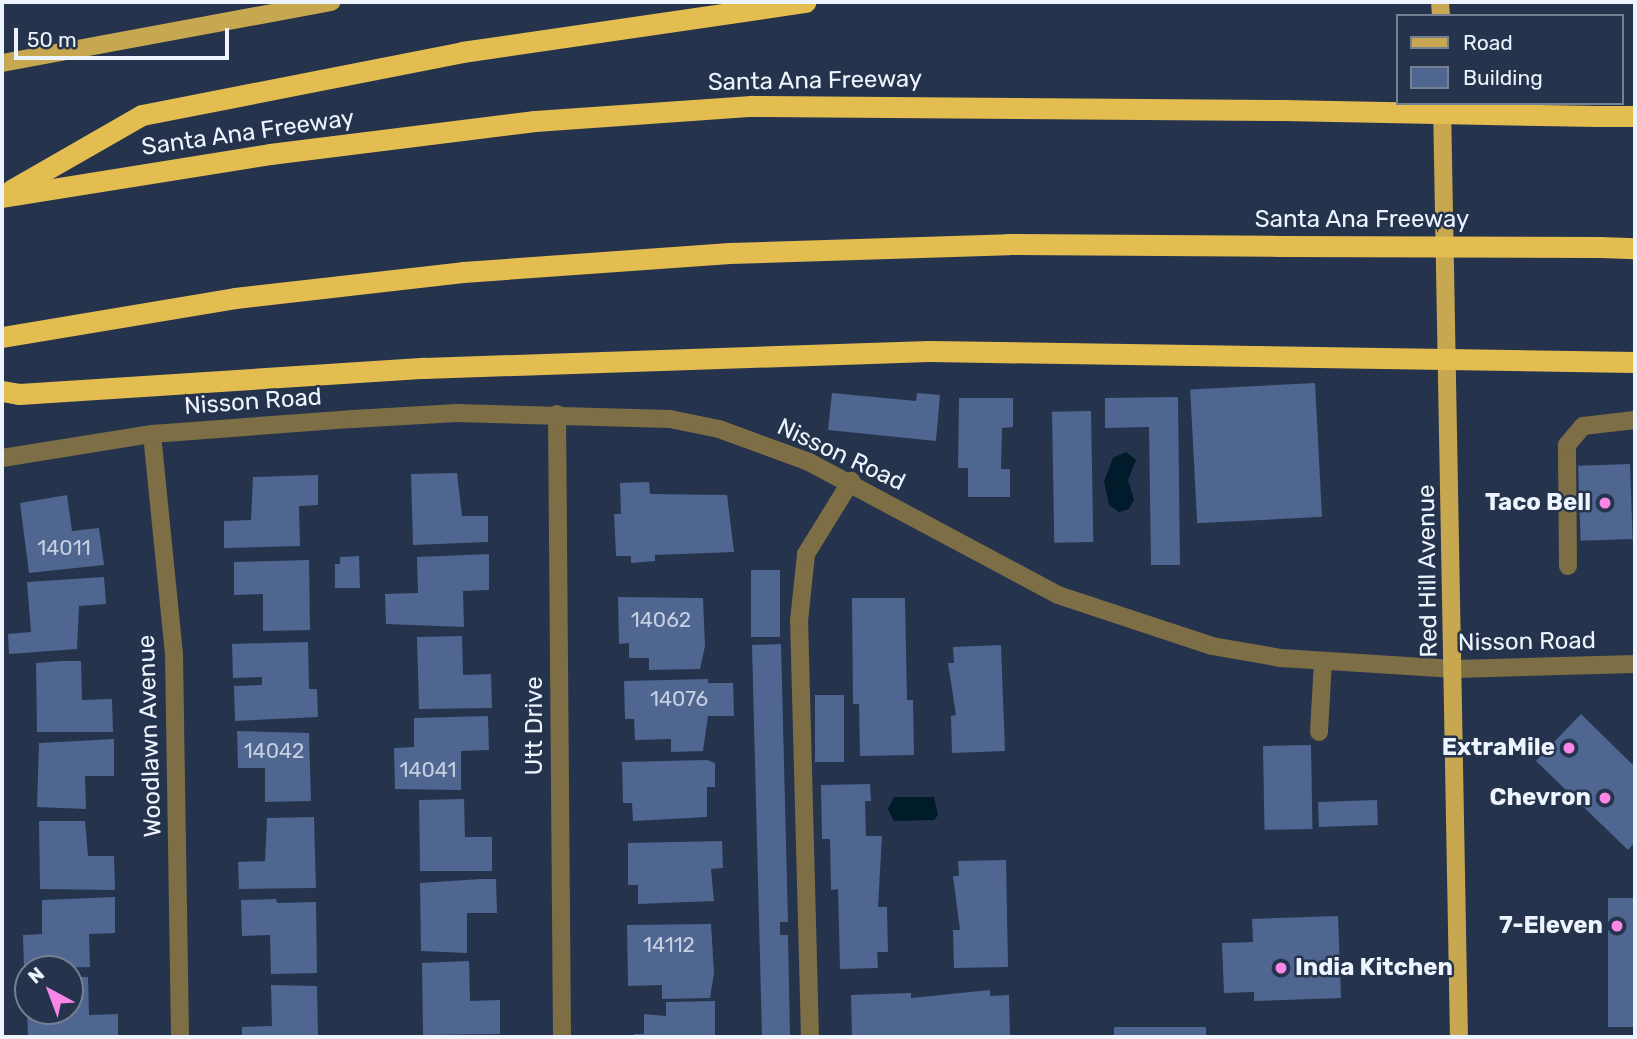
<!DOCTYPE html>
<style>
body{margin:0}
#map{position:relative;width:1637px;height:1039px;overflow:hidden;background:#25334c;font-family:Rubik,sans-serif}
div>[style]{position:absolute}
.water>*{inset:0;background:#001b29}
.building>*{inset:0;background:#4f6690;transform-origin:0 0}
.minor>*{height:18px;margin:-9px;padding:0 9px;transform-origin:9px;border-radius:9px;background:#7d6e46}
.major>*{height:18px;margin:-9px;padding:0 9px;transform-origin:9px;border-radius:9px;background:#c7a750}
.highway>*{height:21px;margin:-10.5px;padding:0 10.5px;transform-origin:10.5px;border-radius:10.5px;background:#e4bd51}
.highway-bridge>*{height:21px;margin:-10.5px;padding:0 10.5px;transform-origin:10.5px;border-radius:10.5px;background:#e4bd51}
.dots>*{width:19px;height:19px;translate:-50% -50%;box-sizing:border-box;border:4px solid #25334c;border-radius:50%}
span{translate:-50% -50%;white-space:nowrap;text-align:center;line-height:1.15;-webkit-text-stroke:5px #25334c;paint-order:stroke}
.number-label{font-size:21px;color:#c6d0e2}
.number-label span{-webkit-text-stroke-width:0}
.street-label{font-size:24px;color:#eef4fe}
.poi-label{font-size:24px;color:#eef4fe;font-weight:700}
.right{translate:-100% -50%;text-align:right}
.left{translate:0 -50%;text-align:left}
.frame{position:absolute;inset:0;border:4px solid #eef4fe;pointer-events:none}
.legend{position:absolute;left:1396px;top:14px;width:228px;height:91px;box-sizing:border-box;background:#25334c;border:2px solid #758093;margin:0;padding:9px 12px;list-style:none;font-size:21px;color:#eef4fe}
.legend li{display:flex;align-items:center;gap:14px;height:35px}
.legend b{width:35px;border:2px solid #758093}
.north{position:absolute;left:14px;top:955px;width:70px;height:70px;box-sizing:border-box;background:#25334c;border:2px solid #758093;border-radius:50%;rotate:319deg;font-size:19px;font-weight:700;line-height:28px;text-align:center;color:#eef4fe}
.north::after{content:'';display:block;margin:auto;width:24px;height:32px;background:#fa87e7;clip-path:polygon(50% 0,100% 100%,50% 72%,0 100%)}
.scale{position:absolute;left:14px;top:28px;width:215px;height:32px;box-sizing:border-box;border:4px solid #eef4fe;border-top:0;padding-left:9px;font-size:21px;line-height:24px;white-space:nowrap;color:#eef4fe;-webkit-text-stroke:5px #25334c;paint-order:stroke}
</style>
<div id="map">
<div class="water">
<div style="clip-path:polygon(1126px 452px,1136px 460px,1128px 480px,1134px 500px,1129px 509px,1119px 512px,1109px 505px,1104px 481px,1113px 458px)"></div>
<div style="clip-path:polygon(894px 797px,934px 797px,938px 815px,934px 820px,894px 821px,888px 809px)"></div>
</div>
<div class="building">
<div style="left:1315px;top:383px;width:134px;height:125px;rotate:87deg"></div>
<div style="clip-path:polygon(832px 393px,916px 401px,917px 393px,940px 395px,936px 441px,828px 430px)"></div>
<div style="clip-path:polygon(1178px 397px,1180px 565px,1151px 565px,1149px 427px,1105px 428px,1105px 398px)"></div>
<div style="clip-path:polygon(959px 398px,1013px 398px,1013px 427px,1002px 428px,1001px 469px,1010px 469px,1010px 497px,968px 497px,968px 468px,958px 468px)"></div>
<div style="left:1091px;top:411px;width:131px;height:39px;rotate:89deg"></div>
<div style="left:1630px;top:464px;width:75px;height:52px;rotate:88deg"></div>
<div style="clip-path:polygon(457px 473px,462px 516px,488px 516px,488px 542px,413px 545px,411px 474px)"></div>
<div style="clip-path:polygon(318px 475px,318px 505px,299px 506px,300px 546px,224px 548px,224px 521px,251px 520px,253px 477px)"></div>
<div style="clip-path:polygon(649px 482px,650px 494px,727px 495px,734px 552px,655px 555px,655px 561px,631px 563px,631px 556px,616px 556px,614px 514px,621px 514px,620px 483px)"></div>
<div style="clip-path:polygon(67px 495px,72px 531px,99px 528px,104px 565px,29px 573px,20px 503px)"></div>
<div style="clip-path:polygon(489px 554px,489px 590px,463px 591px,464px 627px,386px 624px,385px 594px,418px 593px,417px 557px)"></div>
<div style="clip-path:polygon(359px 556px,360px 588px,335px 588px,335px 564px,340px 564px,340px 557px)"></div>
<div style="clip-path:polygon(309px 560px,310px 630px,263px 631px,263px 594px,234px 595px,234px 562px)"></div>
<div style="left:751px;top:570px;width:29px;height:67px"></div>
<div style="clip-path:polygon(104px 577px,106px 604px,79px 606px,77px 649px,9px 654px,8px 634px,31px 632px,27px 582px)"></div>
<div style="clip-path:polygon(618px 597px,703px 598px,705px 646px,700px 669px,649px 670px,649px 658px,629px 658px,629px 643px,619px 644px)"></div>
<div style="clip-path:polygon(852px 598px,905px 598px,907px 700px,913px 700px,914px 755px,860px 756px,859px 704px,853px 704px)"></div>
<div style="clip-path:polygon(462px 636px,463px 675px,491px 674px,492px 708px,419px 709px,417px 637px)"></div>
<div style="clip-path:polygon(308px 642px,309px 689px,317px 689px,318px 717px,235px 721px,234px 686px,262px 685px,262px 677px,233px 678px,232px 644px)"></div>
<div style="clip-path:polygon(781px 644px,788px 922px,780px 922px,780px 935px,788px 935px,790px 1037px,762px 1037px,752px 645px)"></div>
<div style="clip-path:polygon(1001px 645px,1005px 751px,952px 753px,951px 716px,956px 715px,948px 663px,954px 663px,953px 647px)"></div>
<div style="clip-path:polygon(61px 661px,81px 661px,82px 700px,112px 699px,113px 732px,37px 732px,36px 663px)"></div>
<div style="clip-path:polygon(708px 679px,708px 683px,733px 683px,734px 716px,708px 716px,703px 751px,671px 752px,671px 739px,635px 740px,634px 719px,625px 719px,624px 681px)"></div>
<div style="left:815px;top:695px;width:29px;height:67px"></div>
<div style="clip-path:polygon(1581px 714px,1635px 767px,1635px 842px,1628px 850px,1536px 761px)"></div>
<div style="clip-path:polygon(488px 716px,489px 750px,461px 751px,461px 790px,395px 789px,394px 748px,414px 747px,414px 718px)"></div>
<div style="clip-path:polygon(237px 731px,309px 733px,311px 801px,265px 802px,265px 768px,238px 768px)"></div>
<div style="clip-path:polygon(114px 739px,114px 776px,85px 776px,86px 809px,37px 807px,39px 743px)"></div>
<div style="left:1311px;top:745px;width:84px;height:48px;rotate:89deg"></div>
<div style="clip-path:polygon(707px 760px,715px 763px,715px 787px,707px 787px,707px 817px,633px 821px,632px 803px,623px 803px,622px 762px)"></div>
<div style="clip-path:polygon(870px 784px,871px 801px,865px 801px,866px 836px,882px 836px,878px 907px,887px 907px,888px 952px,877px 952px,878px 968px,840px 969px,838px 889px,831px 890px,830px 839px,822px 839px,821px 785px)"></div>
<div style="clip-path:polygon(464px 799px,465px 837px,492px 837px,492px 871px,420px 871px,419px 800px)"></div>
<div style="left:1377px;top:800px;width:25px;height:59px;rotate:88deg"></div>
<div style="clip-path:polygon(314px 817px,316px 888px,239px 889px,238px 862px,265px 861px,267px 818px)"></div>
<div style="clip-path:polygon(39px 821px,85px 821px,88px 856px,114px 856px,115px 890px,40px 889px)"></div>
<div style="clip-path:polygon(722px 841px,723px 868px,711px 869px,714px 901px,638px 904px,638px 885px,628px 885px,628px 843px)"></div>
<div style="clip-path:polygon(1006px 860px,1008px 967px,954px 968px,953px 930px,960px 930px,953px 876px,959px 876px,958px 861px)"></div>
<div style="clip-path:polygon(481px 879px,496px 879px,497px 913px,467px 913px,467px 953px,421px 951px,420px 883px)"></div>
<div style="clip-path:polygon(115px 897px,115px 933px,89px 934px,90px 967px,24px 969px,23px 935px,42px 934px,42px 900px)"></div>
<div style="left:1608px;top:898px;width:27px;height:129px"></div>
<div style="clip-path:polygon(276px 899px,277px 903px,316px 902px,317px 973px,271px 974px,270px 935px,242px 936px,241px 900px)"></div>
<div style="clip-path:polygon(1338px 916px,1341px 998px,1254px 1001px,1254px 992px,1224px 993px,1222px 943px,1253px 942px,1252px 919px)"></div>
<div style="clip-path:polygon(711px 924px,714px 973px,710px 998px,662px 999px,662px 985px,628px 986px,627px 925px)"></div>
<div style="clip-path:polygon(469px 961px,470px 1001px,500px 1000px,500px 1034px,423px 1035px,422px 963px)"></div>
<div style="clip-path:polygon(70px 977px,88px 977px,89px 1015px,118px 1014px,118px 1037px,28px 1037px,27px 1011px,70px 1011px)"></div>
<div style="clip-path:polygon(271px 985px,317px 986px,318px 1037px,242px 1037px,242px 1027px,272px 1026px)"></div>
<div style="clip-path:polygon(990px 990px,990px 996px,1009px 995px,1010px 1037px,852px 1037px,851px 995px,911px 993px,911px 998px)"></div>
<div style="clip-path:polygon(715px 1001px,715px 1037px,634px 1037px,634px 1034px,644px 1034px,644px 1014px,666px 1016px,666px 1002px)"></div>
<div style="left:1206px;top:1027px;width:10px;height:92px;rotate:90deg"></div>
</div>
<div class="minor">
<div style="left:557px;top:414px;width:623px;rotate:89.54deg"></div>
<div style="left:152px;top:434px;width:221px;rotate:84.3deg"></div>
<div style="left:174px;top:654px;width:383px;rotate:89.1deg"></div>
<div style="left:2px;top:458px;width:152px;rotate:-9.1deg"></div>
<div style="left:152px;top:434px;width:202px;rotate:-4.3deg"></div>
<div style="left:353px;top:419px;width:104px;rotate:-3.3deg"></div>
<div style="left:457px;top:413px;width:213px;rotate:1.6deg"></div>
<div style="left:670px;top:419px;width:50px;rotate:11.5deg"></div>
<div style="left:719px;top:429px;width:96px;rotate:20.1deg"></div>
<div style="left:809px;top:462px;width:282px;rotate:28.1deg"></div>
<div style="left:1058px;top:595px;width:162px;rotate:18.3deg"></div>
<div style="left:1212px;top:646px;width:70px;rotate:9.9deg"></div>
<div style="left:1281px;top:658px;width:174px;rotate:3.6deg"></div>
<div style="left:1455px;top:669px;width:180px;rotate:-1.6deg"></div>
<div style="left:1568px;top:566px;width:121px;rotate:-90.5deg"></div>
<div style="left:1567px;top:445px;width:25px;rotate:-50deg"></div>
<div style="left:1583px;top:426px;width:52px;rotate:-6.6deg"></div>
<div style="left:1319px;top:732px;width:71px;rotate:-86.8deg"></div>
<div style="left:810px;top:1037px;width:416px;rotate:-91.5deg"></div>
<div style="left:799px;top:621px;width:67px;rotate:-84deg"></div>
<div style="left:806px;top:554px;width:86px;rotate:-58.3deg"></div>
</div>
<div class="major">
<div style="left:1440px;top:2px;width:14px;rotate:86deg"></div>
<div style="left:2px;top:63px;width:335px;rotate:-10.5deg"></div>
<div style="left:1442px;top:103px;width:934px;rotate:88.96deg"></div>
</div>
<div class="highway">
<div style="left:1597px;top:116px;width:38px"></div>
<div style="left:11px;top:190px;width:151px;rotate:-29.8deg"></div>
<div style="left:142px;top:115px;width:326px;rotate:-11.1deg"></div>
<div style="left:462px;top:52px;width:347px;rotate:-8.3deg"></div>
<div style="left:2px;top:197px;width:271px;rotate:-9.1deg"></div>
<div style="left:270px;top:154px;width:267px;rotate:-7.1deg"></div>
<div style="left:535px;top:121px;width:217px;rotate:-4deg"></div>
<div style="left:751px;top:106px;width:531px;rotate:0.43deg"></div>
<div style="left:1600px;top:247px;width:35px;rotate:2deg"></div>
<div style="left:2px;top:337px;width:236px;rotate:-9.5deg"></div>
<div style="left:235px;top:298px;width:229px;rotate:-6.5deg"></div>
<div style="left:463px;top:272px;width:267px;rotate:-4.1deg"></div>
<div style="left:729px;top:253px;width:279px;rotate:-1.8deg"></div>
<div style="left:1008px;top:244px;width:272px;rotate:0.4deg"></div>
<div style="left:2px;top:391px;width:17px;rotate:10deg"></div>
<div style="left:19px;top:394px;width:406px;rotate:-3.7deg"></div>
<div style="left:424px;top:368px;width:505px;rotate:-1.93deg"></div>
<div style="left:929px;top:351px;width:706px;rotate:0.89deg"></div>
</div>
<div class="highway-bridge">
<div style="left:1282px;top:110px;width:315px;rotate:1.1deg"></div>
<div style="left:1280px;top:246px;width:320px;rotate:0.2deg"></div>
</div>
<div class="dots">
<div style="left:1605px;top:503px;background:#fa87e7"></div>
<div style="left:1569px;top:748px;background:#fa87e7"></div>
<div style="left:1605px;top:798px;background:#fa87e7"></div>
<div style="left:1617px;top:926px;background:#fa87e7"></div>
<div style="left:1281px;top:968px;background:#fa87e7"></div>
</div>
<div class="number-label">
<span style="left:64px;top:548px">14011</span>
<span style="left:661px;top:620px">14062</span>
<span style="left:679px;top:699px">14076</span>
<span style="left:274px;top:751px">14042</span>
<span style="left:428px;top:770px">14041</span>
<span style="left:669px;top:945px">14112</span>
</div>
<div class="street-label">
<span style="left:815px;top:81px;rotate:-1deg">Santa Ana Freeway</span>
<span style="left:248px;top:133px;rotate:-8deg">Santa Ana Freeway</span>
<span style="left:1362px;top:220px">Santa Ana Freeway</span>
<span style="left:253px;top:402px;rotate:-4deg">Nisson Road</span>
<span style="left:841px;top:455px;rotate:25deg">Nisson Road</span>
<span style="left:1428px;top:571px;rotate:-91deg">Red Hill Avenue</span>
<span style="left:1527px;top:642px;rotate:-1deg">Nisson Road</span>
<span style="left:535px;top:726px;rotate:-90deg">Utt Drive</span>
<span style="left:150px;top:736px;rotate:-92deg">Woodlawn Avenue</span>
</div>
<div class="poi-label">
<span class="right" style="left:1591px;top:503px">Taco Bell</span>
<span class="right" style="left:1555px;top:748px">ExtraMile</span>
<span class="right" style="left:1591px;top:798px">Chevron</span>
<span class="right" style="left:1603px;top:926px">7-Eleven</span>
<span class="left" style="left:1295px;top:968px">India Kitchen</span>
</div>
<div class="frame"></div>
<ul class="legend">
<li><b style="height:9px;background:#c7a750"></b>Road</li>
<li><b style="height:19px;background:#4f6690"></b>Building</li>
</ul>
<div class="north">N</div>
<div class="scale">50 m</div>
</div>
